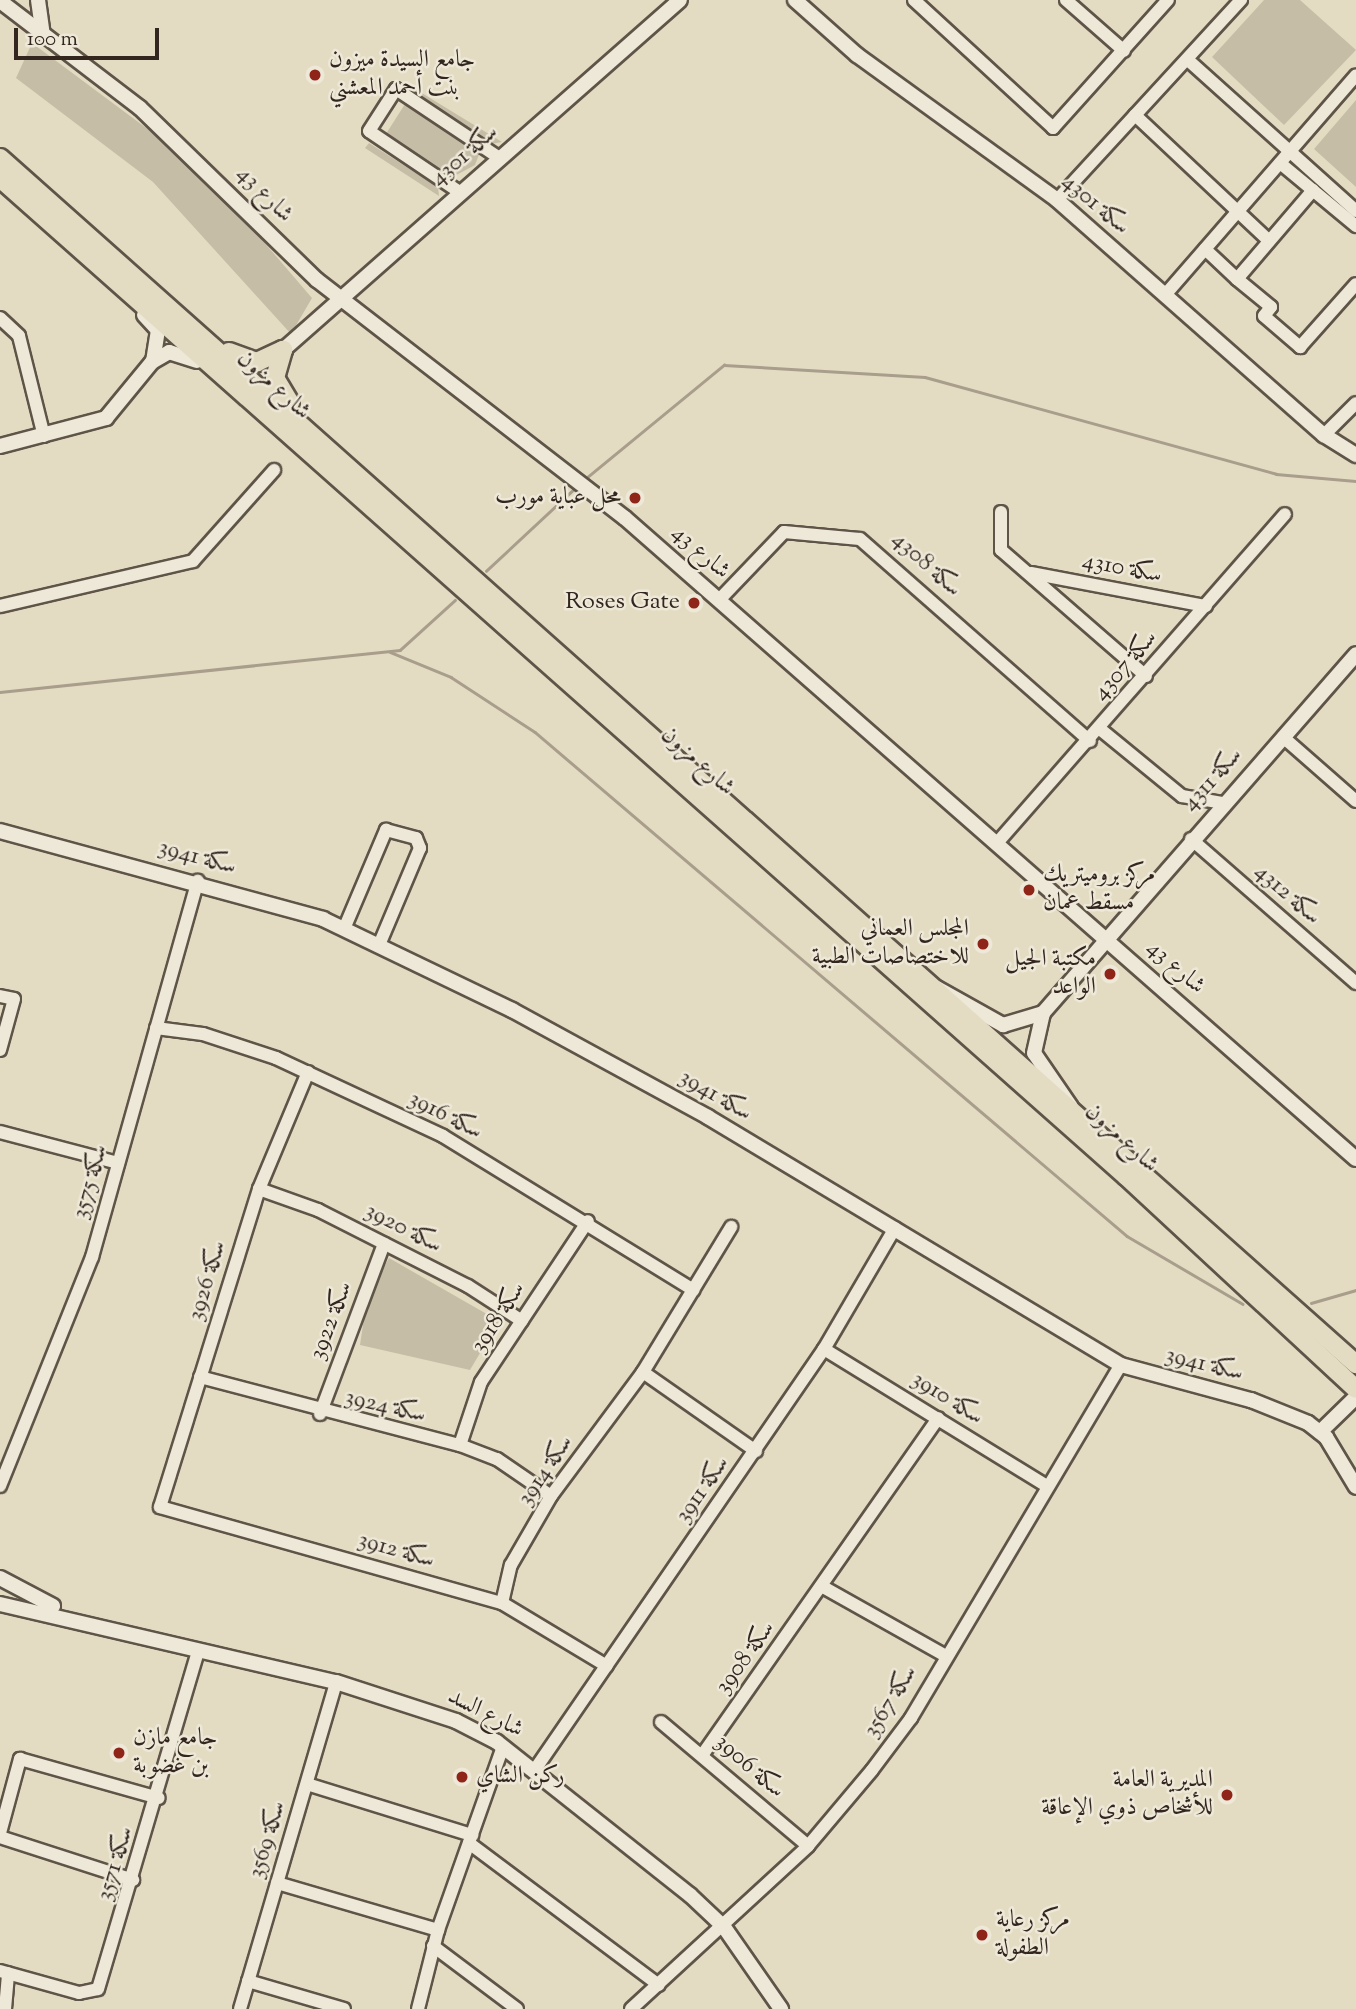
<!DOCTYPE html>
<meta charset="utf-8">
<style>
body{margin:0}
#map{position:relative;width:1356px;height:2009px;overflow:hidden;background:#e4dcc2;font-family:"Sorts Mill Goudy",Amiri,serif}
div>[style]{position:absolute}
.green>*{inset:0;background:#c6bda6}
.stream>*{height:2.5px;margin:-1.25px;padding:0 1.25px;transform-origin:1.25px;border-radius:1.25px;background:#a89e8b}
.roads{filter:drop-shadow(2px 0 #5f5448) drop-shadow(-2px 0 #5f5448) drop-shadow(0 2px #5f5448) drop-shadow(0 -2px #5f5448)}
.minor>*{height:12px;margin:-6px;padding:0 6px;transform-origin:6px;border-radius:6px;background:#ede8d7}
.tertiary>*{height:14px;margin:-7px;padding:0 7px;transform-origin:7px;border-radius:7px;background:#ede8d7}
.primary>*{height:18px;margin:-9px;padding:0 9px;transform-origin:9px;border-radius:9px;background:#e4dcc2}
.dots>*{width:19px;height:19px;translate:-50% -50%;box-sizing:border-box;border:4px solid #ede8d7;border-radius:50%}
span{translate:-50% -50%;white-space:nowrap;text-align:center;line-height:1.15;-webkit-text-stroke:5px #ede8d7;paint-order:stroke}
.poi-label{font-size:24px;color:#33261f}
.left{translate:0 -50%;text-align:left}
.right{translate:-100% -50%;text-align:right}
.street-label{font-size:24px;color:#33261f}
.scale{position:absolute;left:14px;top:28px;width:145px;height:32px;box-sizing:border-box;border:4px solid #33261f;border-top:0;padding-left:9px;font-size:21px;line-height:24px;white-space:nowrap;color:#33261f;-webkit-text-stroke:5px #ede8d7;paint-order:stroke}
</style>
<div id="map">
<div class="green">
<div style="clip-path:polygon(1264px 0,1300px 0,1356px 50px,1284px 125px,1212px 57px)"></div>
<div style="clip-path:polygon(32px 43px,157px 136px,251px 227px,312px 298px,291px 334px,153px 182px,16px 78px)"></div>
<div style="clip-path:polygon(407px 84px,502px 142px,491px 144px,403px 91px)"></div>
<div style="clip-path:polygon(1356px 100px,1356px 187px,1314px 149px)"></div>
<div style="clip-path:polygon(405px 104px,480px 152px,475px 165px,449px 179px,384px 137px)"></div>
<div style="clip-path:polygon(369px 143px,438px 187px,439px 196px,365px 148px)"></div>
<div style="clip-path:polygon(389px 1258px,499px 1321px,470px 1370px,360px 1345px,367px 1298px)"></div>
</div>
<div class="stream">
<div style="left:585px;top:479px;width:180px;rotate:-39.4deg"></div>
<div style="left:724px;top:365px;width:201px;rotate:3.4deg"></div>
<div style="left:925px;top:377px;width:364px;rotate:15.4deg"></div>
<div style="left:1276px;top:474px;width:80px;rotate:5deg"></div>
<div style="left:486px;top:571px;width:125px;rotate:-43deg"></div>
<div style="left:390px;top:652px;width:66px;rotate:22.3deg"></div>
<div style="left:451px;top:677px;width:100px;rotate:33.2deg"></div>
<div style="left:535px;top:732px;width:777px;rotate:40.41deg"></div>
<div style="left:1127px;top:1236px;width:134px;rotate:30.4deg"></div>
<div style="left:0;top:692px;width:402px;rotate:-6deg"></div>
<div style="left:400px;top:650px;width:74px;rotate:-42.3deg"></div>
<div style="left:1311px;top:1303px;width:47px;rotate:-16.1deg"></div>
</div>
<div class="roads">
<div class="minor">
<div style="left:914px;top:0;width:189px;rotate:42.6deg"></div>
<div style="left:1053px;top:128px;width:172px;rotate:-48.1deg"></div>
<div style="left:1066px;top:0;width:77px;rotate:41.3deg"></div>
<div style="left:1188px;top:60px;width:226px;rotate:41.9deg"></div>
<div style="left:1135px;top:115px;width:184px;rotate:43.2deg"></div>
<div style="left:1280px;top:163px;width:99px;rotate:39.7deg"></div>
<div style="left:458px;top:191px;width:107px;rotate:-146deg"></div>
<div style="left:369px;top:131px;width:50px;rotate:-57.3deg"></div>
<div style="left:396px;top:89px;width:123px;rotate:33.7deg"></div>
<div style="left:1057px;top:200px;width:272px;rotate:-47.4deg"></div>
<div style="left:1205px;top:249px;width:44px;rotate:43.2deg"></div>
<div style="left:1237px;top:279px;width:117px;rotate:-49.5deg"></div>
<div style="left:1237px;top:279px;width:44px;rotate:39.5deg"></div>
<div style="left:1271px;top:307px;width:11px;rotate:128deg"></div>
<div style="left:1264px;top:316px;width:48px;rotate:40.7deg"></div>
<div style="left:1300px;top:347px;width:84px;rotate:-48.4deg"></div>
<div style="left:1165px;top:295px;width:291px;rotate:-49deg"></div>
<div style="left:0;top:318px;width:26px;rotate:43deg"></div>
<div style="left:19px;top:336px;width:103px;rotate:76deg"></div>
<div style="left:1324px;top:435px;width:45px;rotate:-45deg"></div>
<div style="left:1001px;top:512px;width:38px;rotate:90deg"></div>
<div style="left:1001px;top:550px;width:192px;rotate:41deg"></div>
<div style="left:1031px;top:573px;width:178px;rotate:10.7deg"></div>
<div style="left:719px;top:600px;width:94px;rotate:-46.3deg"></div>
<div style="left:784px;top:532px;width:76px;rotate:5.3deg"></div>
<div style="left:860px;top:539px;width:306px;rotate:41.3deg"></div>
<div style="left:0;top:606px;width:198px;rotate:-13.1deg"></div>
<div style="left:193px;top:561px;width:122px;rotate:-48.3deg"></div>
<div style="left:1100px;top:729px;width:106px;rotate:39.3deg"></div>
<div style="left:1182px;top:796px;width:42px;rotate:9.7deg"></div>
<div style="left:1283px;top:737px;width:97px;rotate:41.2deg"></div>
<div style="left:1191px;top:839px;width:219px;rotate:41.1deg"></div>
<div style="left:997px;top:843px;width:437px;rotate:-48.8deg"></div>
<div style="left:344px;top:929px;width:108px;rotate:-67deg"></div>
<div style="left:386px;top:830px;width:31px;rotate:15deg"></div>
<div style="left:416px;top:838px;width:11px;rotate:68deg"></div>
<div style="left:420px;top:848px;width:105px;rotate:112.9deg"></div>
<div style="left:0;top:996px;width:14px;rotate:12deg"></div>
<div style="left:14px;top:999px;width:53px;rotate:105.4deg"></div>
<div style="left:156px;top:1028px;width:47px;rotate:7.3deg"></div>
<div style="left:203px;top:1034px;width:77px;rotate:18.2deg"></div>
<div style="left:276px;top:1058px;width:184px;rotate:25deg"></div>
<div style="left:443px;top:1136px;width:294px;rotate:31.6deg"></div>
<div style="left:308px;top:1072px;width:127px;rotate:112.7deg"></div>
<div style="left:259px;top:1189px;width:333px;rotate:107.3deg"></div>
<div style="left:160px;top:1507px;width:355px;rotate:15.7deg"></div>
<div style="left:502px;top:1603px;width:122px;rotate:31deg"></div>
<div style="left:0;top:1132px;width:122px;rotate:14.7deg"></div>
<div style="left:259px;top:1189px;width:63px;rotate:19.6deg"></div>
<div style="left:318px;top:1210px;width:168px;rotate:26.9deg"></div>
<div style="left:468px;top:1286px;width:64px;rotate:32.9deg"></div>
<div style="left:824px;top:1349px;width:262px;rotate:31.6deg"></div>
<div style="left:643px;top:1372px;width:138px;rotate:35deg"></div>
<div style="left:200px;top:1377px;width:269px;rotate:14.7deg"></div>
<div style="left:460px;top:1445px;width:40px;rotate:21deg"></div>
<div style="left:497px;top:1459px;width:65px;rotate:34.4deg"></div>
<div style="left:320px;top:1414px;width:182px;rotate:-69.4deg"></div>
<div style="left:460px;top:1445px;width:66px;rotate:-71.6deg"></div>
<div style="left:481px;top:1382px;width:193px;rotate:-56.4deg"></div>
<div style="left:0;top:1486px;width:247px;rotate:-68.1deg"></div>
<div style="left:92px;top:1257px;width:391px;rotate:-74.3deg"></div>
<div style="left:823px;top:1587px;width:139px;rotate:29.3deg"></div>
<div style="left:502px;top:1603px;width:39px;rotate:-77deg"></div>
<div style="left:511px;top:1565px;width:80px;rotate:-59.9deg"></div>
<div style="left:551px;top:1496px;width:154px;rotate:-53.4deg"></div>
<div style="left:643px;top:1372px;width:170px;rotate:-58.7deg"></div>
<div style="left:661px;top:1722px;width:192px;rotate:40.1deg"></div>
<div style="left:703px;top:1754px;width:410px;rotate:-55deg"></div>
<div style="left:536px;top:1768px;width:508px;rotate:-55.5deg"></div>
<div style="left:824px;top:1349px;width:140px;rotate:-59.6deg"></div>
<div style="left:307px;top:1784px;width:173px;rotate:17.2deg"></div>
<div style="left:0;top:1833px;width:77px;rotate:-74.9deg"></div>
<div style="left:20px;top:1759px;width:144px;rotate:15.7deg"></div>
<div style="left:0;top:1837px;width:140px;rotate:17.9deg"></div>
<div style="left:469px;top:1843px;width:237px;rotate:36.8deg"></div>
<div style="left:277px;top:1883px;width:168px;rotate:16.3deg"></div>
<div style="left:433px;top:1946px;width:105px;rotate:36.9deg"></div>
<div style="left:0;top:1971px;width:82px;rotate:15.6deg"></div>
<div style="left:79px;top:1993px;width:19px;rotate:-12deg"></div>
<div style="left:98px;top:1989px;width:352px;rotate:-73.5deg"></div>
<div style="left:248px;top:1981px;width:100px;rotate:16.3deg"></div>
<div style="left:5px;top:2009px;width:36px;rotate:-85deg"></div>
<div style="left:240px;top:2009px;width:341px;rotate:-73.6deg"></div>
<div style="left:418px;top:2009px;width:81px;rotate:-75.8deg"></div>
<div style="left:438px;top:1930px;width:195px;rotate:-70.5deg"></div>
<div style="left:631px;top:2009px;width:241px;rotate:-42.6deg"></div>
<div style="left:808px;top:1846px;width:99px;rotate:-49.9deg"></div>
<div style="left:872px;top:1770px;width:65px;rotate:-53.1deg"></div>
<div style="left:911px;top:1718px;width:411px;rotate:-59.3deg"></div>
</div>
<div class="tertiary">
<div style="left:38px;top:0;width:34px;rotate:82deg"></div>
<div style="left:795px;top:0;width:83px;rotate:41.6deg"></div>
<div style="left:857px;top:55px;width:247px;rotate:35.9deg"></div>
<div style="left:1057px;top:200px;width:356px;rotate:41.4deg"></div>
<div style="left:1324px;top:435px;width:38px;rotate:32deg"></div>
<div style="left:0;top:1px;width:176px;rotate:37.4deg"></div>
<div style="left:140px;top:108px;width:247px;rotate:44.2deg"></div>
<div style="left:317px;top:280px;width:389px;rotate:37.7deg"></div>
<div style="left:625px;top:518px;width:972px;rotate:41.25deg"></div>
<div style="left:144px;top:315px;width:21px;rotate:47deg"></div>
<div style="left:158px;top:330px;width:31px;rotate:99deg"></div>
<div style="left:283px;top:350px;width:529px;rotate:-41.4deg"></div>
<div style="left:0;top:446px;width:110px;rotate:-14.8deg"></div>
<div style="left:106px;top:418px;width:72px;rotate:-50.6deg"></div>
<div style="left:152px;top:362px;width:20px;rotate:-30deg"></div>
<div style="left:169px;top:352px;width:29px;rotate:18deg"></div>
<div style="left:0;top:831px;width:335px;rotate:15.2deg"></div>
<div style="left:323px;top:919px;width:210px;rotate:25.7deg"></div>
<div style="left:512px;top:1010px;width:223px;rotate:28.6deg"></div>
<div style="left:708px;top:1117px;width:482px;rotate:31deg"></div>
<div style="left:1121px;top:1365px;width:135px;rotate:15.1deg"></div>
<div style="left:1251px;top:1400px;width:61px;rotate:22deg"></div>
<div style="left:1308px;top:1423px;width:23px;rotate:38deg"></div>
<div style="left:1326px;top:1437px;width:58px;rotate:59deg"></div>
<div style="left:937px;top:988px;width:76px;rotate:29.3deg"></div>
<div style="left:1003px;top:1025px;width:42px;rotate:-16.7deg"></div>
<div style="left:1071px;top:1107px;width:65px;rotate:-124.4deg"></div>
<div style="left:1034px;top:1053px;width:41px;rotate:-77.3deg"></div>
<div style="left:1043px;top:1013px;width:476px;rotate:-48.9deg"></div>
<div style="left:1320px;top:1432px;width:50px;rotate:-44.2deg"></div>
<div style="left:0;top:1578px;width:60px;rotate:27.8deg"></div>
<div style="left:0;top:1604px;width:345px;rotate:13.1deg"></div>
<div style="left:336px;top:1682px;width:126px;rotate:18deg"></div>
<div style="left:456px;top:1721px;width:46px;rotate:27.1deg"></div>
<div style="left:497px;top:1742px;width:246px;rotate:38.4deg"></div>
<div style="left:690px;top:1895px;width:47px;rotate:43.3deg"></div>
<div style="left:724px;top:1927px;width:100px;rotate:55.2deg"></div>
</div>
<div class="primary">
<div style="left:0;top:158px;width:1815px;rotate:41.65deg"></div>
<div style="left:0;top:178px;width:1505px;rotate:41.55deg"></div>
<div style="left:1126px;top:1176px;width:313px;rotate:42.8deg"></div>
<div style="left:283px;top:350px;width:29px;rotate:106deg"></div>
<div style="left:275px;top:378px;width:29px;rotate:59deg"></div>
<div style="left:229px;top:352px;width:30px;rotate:20deg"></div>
<div style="left:257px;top:362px;width:29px;rotate:-25deg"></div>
</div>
</div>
<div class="dots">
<div style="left:315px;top:75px;background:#8f2418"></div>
<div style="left:635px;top:498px;background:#8f2418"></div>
<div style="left:694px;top:603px;background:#8f2418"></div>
<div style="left:1029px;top:890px;background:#8f2418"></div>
<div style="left:983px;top:944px;background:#8f2418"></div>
<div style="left:1110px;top:974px;background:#8f2418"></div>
<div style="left:119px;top:1753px;background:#8f2418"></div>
<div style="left:462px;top:1777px;background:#8f2418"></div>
<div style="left:1227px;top:1795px;background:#8f2418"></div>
<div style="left:982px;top:1935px;background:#8f2418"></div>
</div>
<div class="poi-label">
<span class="left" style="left:329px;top:75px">جامع السيدة ميزون<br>بنت أحمد المعشني</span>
<span class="right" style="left:621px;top:498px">محل عباية مورب</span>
<span class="right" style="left:680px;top:603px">Roses Gate</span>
<span class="left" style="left:1043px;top:890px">مركز بروميتريك<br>مسقط عمان</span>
<span class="right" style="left:969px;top:944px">المجلس العماني<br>للاختصاصات الطبية</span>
<span class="right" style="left:1096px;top:974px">مكتبة الجيل<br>الواعد</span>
<span class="left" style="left:133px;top:1753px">جامع مازن<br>بن غضوبة</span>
<span class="left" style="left:476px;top:1777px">ركن الشاي</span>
<span class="right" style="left:1213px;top:1795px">المديرية العامة<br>للأشخاص ذوي الإعاقة</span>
<span class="left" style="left:996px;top:1935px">مركز رعاية<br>الطفولة</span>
</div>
<div class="street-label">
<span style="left:465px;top:156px;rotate:-41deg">سكة 4301</span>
<span style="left:264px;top:195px;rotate:45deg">شارع 43</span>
<span style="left:1095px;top:205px;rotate:40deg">سكة 4301</span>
<span style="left:273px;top:386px;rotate:42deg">شارع مزون</span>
<span style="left:700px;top:553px;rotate:41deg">شارع 43</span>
<span style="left:926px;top:565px;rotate:42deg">سكة 4308</span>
<span style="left:1122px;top:569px;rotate:11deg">سكة 4310</span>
<span style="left:1126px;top:666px;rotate:-49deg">سكة 4307</span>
<span style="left:697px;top:762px;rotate:42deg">شارع مزون</span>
<span style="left:1213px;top:780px;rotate:-48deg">سكة 4311</span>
<span style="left:197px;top:858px;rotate:15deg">سكة 3941</span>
<span style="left:1287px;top:895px;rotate:41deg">سكة 4312</span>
<span style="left:1175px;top:968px;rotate:41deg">شارع 43</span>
<span style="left:715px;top:1096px;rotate:30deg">سكة 3941</span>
<span style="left:445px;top:1116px;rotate:27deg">سكة 3916</span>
<span style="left:1121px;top:1139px;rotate:42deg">شارع مزون</span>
<span style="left:91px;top:1182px;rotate:-74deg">سكة 3575</span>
<span style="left:403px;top:1229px;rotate:27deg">سكة 3920</span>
<span style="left:208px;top:1281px;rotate:-73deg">سكة 3926</span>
<span style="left:499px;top:1318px;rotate:-57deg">سكة 3918</span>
<span style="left:332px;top:1321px;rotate:-69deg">سكة 3922</span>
<span style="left:1204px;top:1365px;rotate:14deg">سكة 3941</span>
<span style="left:947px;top:1399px;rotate:32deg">سكة 3910</span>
<span style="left:385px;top:1407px;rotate:13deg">سكة 3924</span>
<span style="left:546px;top:1471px;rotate:-56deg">سكة 3914</span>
<span style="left:703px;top:1490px;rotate:-55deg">سكة 3911</span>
<span style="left:396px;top:1551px;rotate:16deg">سكة 3912</span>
<span style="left:746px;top:1658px;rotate:-54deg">سكة 3908</span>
<span style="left:891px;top:1702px;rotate:-58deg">سكة 3567</span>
<span style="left:485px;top:1714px;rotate:27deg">شارع السد</span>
<span style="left:749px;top:1767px;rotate:41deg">سكة 3906</span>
<span style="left:268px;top:1840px;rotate:-73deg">سكة 3569</span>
<span style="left:116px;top:1864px;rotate:-73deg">سكة 3571</span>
</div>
<div class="scale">100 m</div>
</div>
